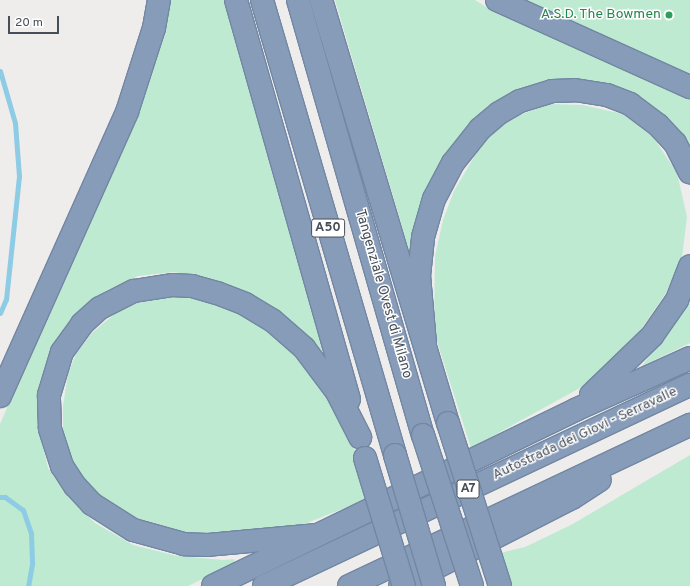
<!DOCTYPE html>
<style>
body{margin:0}
#map{position:relative;width:690px;height:586px;overflow:hidden;background:#efecec;font-family:Overpass,sans-serif}
div>[style]{position:absolute}
.green>*{inset:0;background:#bdead1}
.stream>*{height:5px;margin:-2.5px;padding:0 2.5px;transform-origin:2.5px;border-radius:2.5px;background:#8dcce4}
.roads{filter:drop-shadow(1px 0 #7287a3) drop-shadow(-1px 0 #7287a3) drop-shadow(0 1px #7287a3) drop-shadow(0 -1px #7287a3)}
.highway>*{height:22px;margin:-11px;padding:0 11px;transform-origin:11px;border-radius:11px;background:#879cb8}
.bridges{filter:drop-shadow(1px 0 #7287a3) drop-shadow(-1px 0 #7287a3) drop-shadow(0 1px #7287a3) drop-shadow(0 -1px #7287a3)}
.highway-bridge>*{height:22px;margin:-11px;padding:0 11px;transform-origin:11px;border-radius:11px;background:#879cb8}
.dots>*{width:11px;height:11px;translate:-50% -50%;box-sizing:border-box;border:2px solid #fff;border-radius:50%}
span{translate:-50% -50%;white-space:nowrap;text-align:center;line-height:1.15;-webkit-text-stroke:3px #fff;paint-order:stroke}
.shield-label span{padding:1px 3px;background:#fff;border:1px solid;border-radius:3px;-webkit-text-stroke-width:0}
.shield-label{font-size:13px;color:#464e58;font-weight:700}
.leisure-label{font-size:14px;color:#27864d}
.right{translate:-100% -50%;text-align:right}
.street-label{font-size:14px;color:#464e58}
.scale{position:absolute;left:8px;top:16px;width:51px;height:18px;box-sizing:border-box;border:2px solid #464e58;border-top:0;padding-left:5px;font-size:12px;line-height:14px;white-space:nowrap;color:#464e58;-webkit-text-stroke:3px #fff;paint-order:stroke}
</style>
<div id="map">
<div class="green">
<div style="clip-path:polygon(171px 0,230px 0,325px 353px,289px 320px,247px 292px,202px 276px,173px 272px,138px 276px,107px 290px,86px 306px,59px 336px,44px 371px,39px 399px,38px 425px,48px 468px,69px 498px,95px 523px,133px 545px,177px 556px,224px 560px,234px 559px,235px 563px,188px 586px,0 586px,0 424px,135px 120px,158px 52px)"></div>
<div style="clip-path:polygon(335px 0,475px 0,496px 13px,690px 97px,690px 154px,612px 90px,482px 113px,411px 249px,409px 250px)"></div>
<div style="clip-path:polygon(523px 0,690px 0,690px 75px)"></div>
<div style="clip-path:polygon(548px 104px,582px 105px,623px 114px,653px 137px,677px 173px,687px 217px,682px 257px,666px 293px,625px 352px,589px 383px,471px 448px,434px 332px,435px 256px,443px 220px,454px 191px,484px 140px,513px 118px)"></div>
<div style="clip-path:polygon(690px 292px,690px 343px,642px 366px,678px 318px)"></div>
<div style="clip-path:polygon(184px 293px,210px 300px,251px 318px,283px 342px,318px 375px,343px 414px,370px 498px,284px 532px,252px 535px,186px 534px,155px 528px,126px 515px,95px 492px,75px 466px,63px 434px,63px 406px,68px 374px,76px 354px,92px 333px,118px 311px,146px 298px)"></div>
<div style="clip-path:polygon(690px 455px,690px 586px,509px 586px,500px 553px,525px 547px,571px 525px)"></div>
</div>
<div class="stream">
<div style="left:0;top:71px;width:54px;rotate:73.9deg"></div>
<div style="left:15px;top:123px;width:53px;rotate:85.7deg"></div>
<div style="left:19px;top:176px;width:124px;rotate:96deg"></div>
<div style="left:6px;top:299px;width:15px;rotate:113deg"></div>
<div style="left:0;top:497px;width:5px"></div>
<div style="left:5px;top:497px;width:22px;rotate:36deg"></div>
<div style="left:23px;top:510px;width:24px;rotate:71deg"></div>
<div style="left:31px;top:533px;width:31px;rotate:88deg"></div>
<div style="left:32px;top:564px;width:22px;rotate:100deg"></div>
</div>
<div class="roads">
<div class="highway">
<div style="left:236px;top:0;width:415px;rotate:74.2deg"></div>
<div style="left:262px;top:0;width:474px;rotate:73.7deg"></div>
<div style="left:298px;top:0;width:453px;rotate:74deg"></div>
<div style="left:321px;top:0;width:442px;rotate:73.3deg"></div>
<div style="left:497px;top:0;width:212px;rotate:24.3deg"></div>
<div style="left:425px;top:344px;width:68px;rotate:-95deg"></div>
<div style="left:419px;top:276px;width:39px;rotate:-84deg"></div>
<div style="left:423px;top:237px;width:40px;rotate:-74deg"></div>
<div style="left:434px;top:199px;width:41px;rotate:-62.2deg"></div>
<div style="left:453px;top:163px;width:43px;rotate:-51.5deg"></div>
<div style="left:480px;top:129px;width:25px;rotate:-40deg"></div>
<div style="left:499px;top:113px;width:24px;rotate:-30deg"></div>
<div style="left:520px;top:101px;width:34px;rotate:-17deg"></div>
<div style="left:552px;top:91px;width:23px;rotate:-2deg"></div>
<div style="left:575px;top:90px;width:32px;rotate:9deg"></div>
<div style="left:607px;top:95px;width:25px;rotate:21deg"></div>
<div style="left:630px;top:104px;width:35px;rotate:37deg"></div>
<div style="left:658px;top:125px;width:25px;rotate:47deg"></div>
<div style="left:675px;top:143px;width:33px;rotate:63deg"></div>
<div style="left:591px;top:395px;width:85px;rotate:-44deg"></div>
<div style="left:652px;top:336px;width:44px;rotate:-55.2deg"></div>
<div style="left:677px;top:300px;width:36px;rotate:-69deg"></div>
<div style="left:0;top:396px;width:311px;rotate:-65.9deg"></div>
<div style="left:127px;top:112px;width:88px;rotate:-72.2deg"></div>
<div style="left:154px;top:28px;width:28px;rotate:-80deg"></div>
<div style="left:317px;top:535px;width:109px;rotate:174.8deg"></div>
<div style="left:208px;top:545px;width:24px;rotate:-178deg"></div>
<div style="left:184px;top:544px;width:53px;rotate:-164.6deg"></div>
<div style="left:133px;top:530px;width:49px;rotate:-147.6deg"></div>
<div style="left:92px;top:504px;width:25px;rotate:-133deg"></div>
<div style="left:75px;top:486px;width:24px;rotate:-123deg"></div>
<div style="left:62px;top:466px;width:40px;rotate:-108deg"></div>
<div style="left:50px;top:428px;width:33px;rotate:-92deg"></div>
<div style="left:49px;top:395px;width:45px;rotate:-73.2deg"></div>
<div style="left:62px;top:352px;width:34px;rotate:-54deg"></div>
<div style="left:82px;top:324px;width:24px;rotate:-42deg"></div>
<div style="left:100px;top:308px;width:38px;rotate:-27deg"></div>
<div style="left:134px;top:291px;width:38px;rotate:-9deg"></div>
<div style="left:172px;top:285px;width:20px;rotate:3deg"></div>
<div style="left:192px;top:286px;width:26px;rotate:16deg"></div>
<div style="left:217px;top:293px;width:30px;rotate:21deg"></div>
<div style="left:245px;top:304px;width:31px;rotate:31deg"></div>
<div style="left:272px;top:320px;width:43px;rotate:41.2deg"></div>
<div style="left:304px;top:348px;width:55px;rotate:53.1deg"></div>
<div style="left:337px;top:392px;width:51px;rotate:62.9deg"></div>
<div style="left:213px;top:586px;width:403px;rotate:-25.9deg"></div>
<div style="left:575px;top:410px;width:126px;rotate:-24.3deg"></div>
<div style="left:264px;top:586px;width:471px;rotate:-25.3deg"></div>
<div style="left:349px;top:586px;width:377px;rotate:-25.3deg"></div>
<div style="left:400px;top:586px;width:193px;rotate:-27.1deg"></div>
<div style="left:572px;top:498px;width:33px;rotate:-33deg"></div>
</div>
</div>
<div class="bridges">
<div class="highway-bridge">
<div style="left:448px;top:423px;width:171px;rotate:72.3deg"></div>
<div style="left:423px;top:435px;width:159px;rotate:72deg"></div>
<div style="left:395px;top:455px;width:137px;rotate:73.4deg"></div>
<div style="left:365px;top:458px;width:134px;rotate:73.1deg"></div>
</div>
</div>
<div class="dots">
<div style="left:669px;top:15px;background:#2e9e5b"></div>
</div>
<div class="shield-label">
<span style="left:328px;top:228px">A50</span>
<span style="left:468px;top:489px">A7</span>
</div>
<div class="leisure-label">
<span class="right" style="left:661px;top:15px">A.S.D. The Bowmen</span>
</div>
<div class="street-label">
<span style="left:383px;top:294px;rotate:74deg">Tangenziale Ovest di Milano</span>
<span style="left:585px;top:434px;rotate:-25deg">Autostrada dei Giovi - Serravalle</span>
</div>
<div class="scale">20 m</div>
</div>
